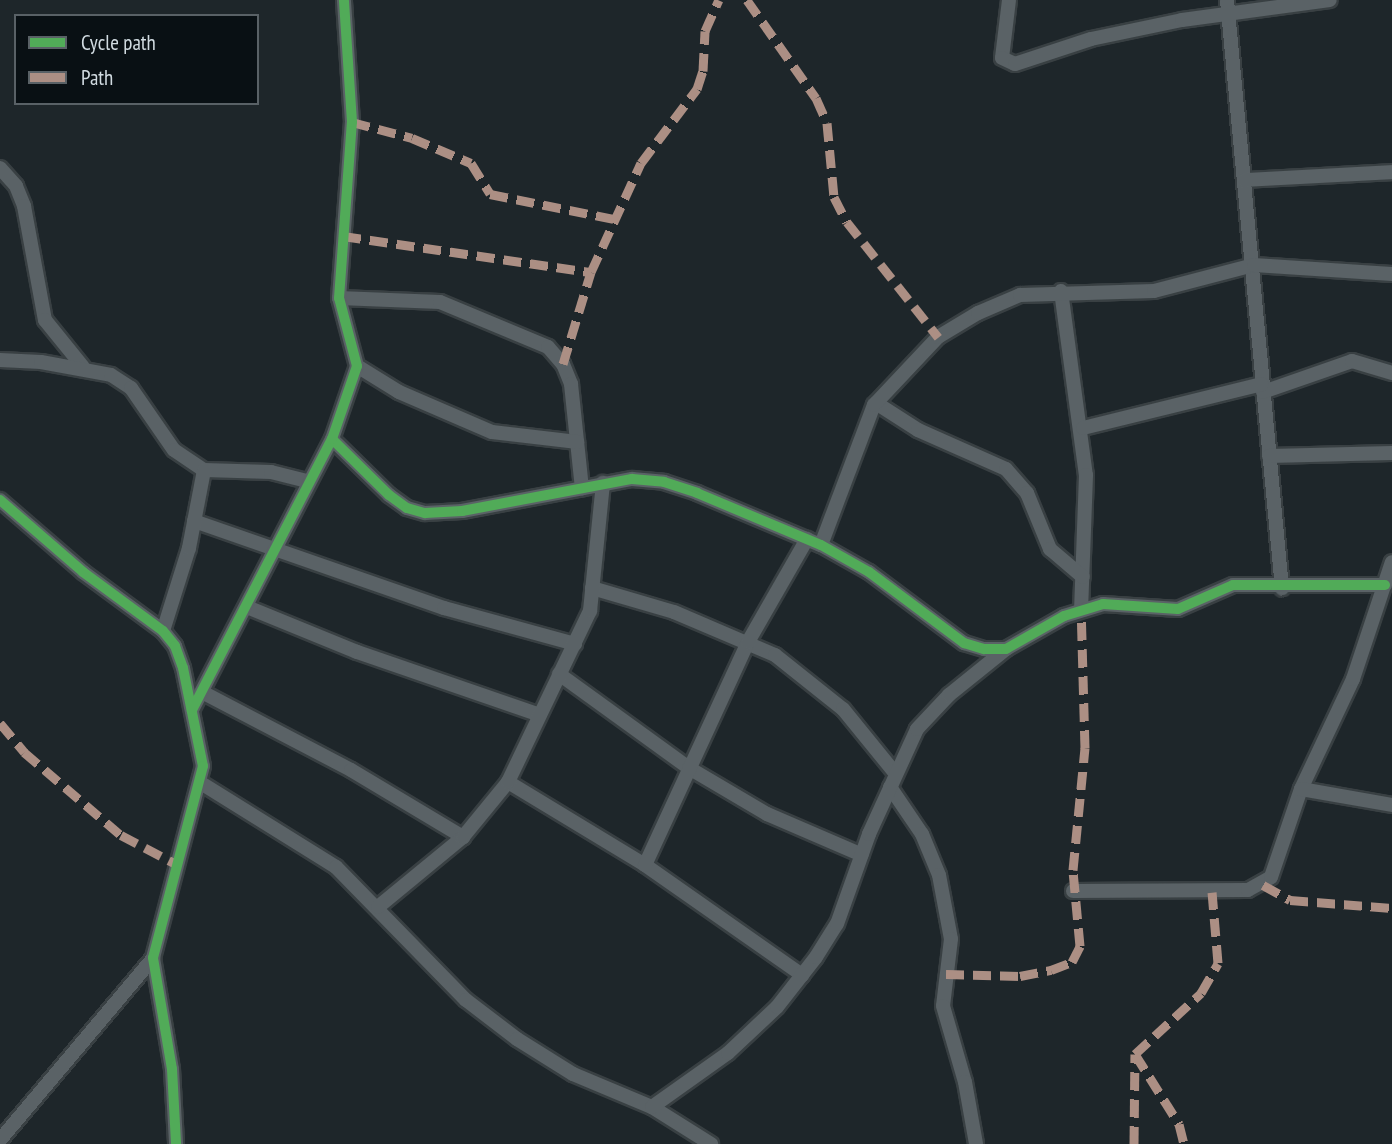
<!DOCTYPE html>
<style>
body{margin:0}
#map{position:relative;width:1392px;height:1144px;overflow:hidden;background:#1e262a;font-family:"PT Sans Narrow",sans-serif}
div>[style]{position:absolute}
.roads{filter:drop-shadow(2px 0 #394043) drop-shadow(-2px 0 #394043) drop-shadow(0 2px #394043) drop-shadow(0 -2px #394043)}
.minor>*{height:14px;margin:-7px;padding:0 7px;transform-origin:7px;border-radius:7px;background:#5a6266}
.quiet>*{height:9px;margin-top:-4.5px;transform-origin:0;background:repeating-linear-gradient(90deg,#ac8f84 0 18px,transparent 0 27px)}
.cycleway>*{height:10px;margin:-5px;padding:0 5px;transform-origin:5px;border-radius:5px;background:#51ab58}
span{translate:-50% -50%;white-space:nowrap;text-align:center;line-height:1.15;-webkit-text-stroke:7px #091014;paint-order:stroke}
.legend{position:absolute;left:14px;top:14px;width:245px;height:91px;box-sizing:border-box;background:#091014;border:2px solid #596166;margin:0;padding:9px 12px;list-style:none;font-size:21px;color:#d1dbe1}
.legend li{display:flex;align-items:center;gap:14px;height:35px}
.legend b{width:35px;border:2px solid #596166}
</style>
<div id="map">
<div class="roads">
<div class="minor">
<div style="left:1009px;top:0;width:58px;rotate:96.9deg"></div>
<div style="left:1002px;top:58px;width:14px;rotate:25deg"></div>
<div style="left:1015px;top:64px;width:80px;rotate:-18.2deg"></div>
<div style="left:1091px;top:39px;width:93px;rotate:-11.8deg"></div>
<div style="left:1182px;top:20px;width:149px;rotate:-7.7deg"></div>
<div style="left:1227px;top:0;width:591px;rotate:84.66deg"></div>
<div style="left:0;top:168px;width:24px;rotate:48deg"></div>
<div style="left:16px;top:186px;width:22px;rotate:68deg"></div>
<div style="left:24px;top:206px;width:116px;rotate:79.6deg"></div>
<div style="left:45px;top:320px;width:60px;rotate:51deg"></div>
<div style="left:1245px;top:180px;width:147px;rotate:-3.1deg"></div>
<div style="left:1061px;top:291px;width:186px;rotate:82.3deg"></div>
<div style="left:1086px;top:475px;width:134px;rotate:92.1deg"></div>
<div style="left:339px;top:298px;width:101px;rotate:2.3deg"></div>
<div style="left:440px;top:302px;width:117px;rotate:22.6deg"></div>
<div style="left:548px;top:347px;width:23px;rotate:49deg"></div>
<div style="left:563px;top:364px;width:22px;rotate:68deg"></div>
<div style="left:571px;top:384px;width:105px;rotate:84deg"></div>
<div style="left:0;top:360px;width:41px;rotate:2.8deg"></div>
<div style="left:41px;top:362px;width:71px;rotate:10.5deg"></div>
<div style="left:111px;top:375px;width:24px;rotate:33deg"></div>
<div style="left:131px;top:388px;width:75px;rotate:55.3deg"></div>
<div style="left:174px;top:450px;width:36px;rotate:34deg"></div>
<div style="left:204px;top:470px;width:67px;rotate:1.7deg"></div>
<div style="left:271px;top:472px;width:37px;rotate:14deg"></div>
<div style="left:357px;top:366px;width:49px;rotate:31.8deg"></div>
<div style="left:399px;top:392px;width:101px;rotate:23.3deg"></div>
<div style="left:492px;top:432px;width:86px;rotate:6.7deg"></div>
<div style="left:1263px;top:392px;width:94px;rotate:-19.2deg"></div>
<div style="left:1352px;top:361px;width:42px;rotate:16.7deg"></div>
<div style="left:876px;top:403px;width:50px;rotate:32.7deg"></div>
<div style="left:918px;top:430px;width:96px;rotate:23.9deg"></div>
<div style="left:1006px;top:469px;width:32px;rotate:49deg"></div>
<div style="left:1027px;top:493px;width:61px;rotate:67.7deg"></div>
<div style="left:1050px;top:549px;width:43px;rotate:40.3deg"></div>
<div style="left:1083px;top:428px;width:184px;rotate:-13.8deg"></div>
<div style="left:332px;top:439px;width:80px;rotate:44.5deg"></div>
<div style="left:389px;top:495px;width:22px;rotate:36deg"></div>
<div style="left:407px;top:508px;width:19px;rotate:16deg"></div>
<div style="left:425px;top:513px;width:37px;rotate:-3deg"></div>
<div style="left:462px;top:511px;width:173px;rotate:-10.7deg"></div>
<div style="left:632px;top:479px;width:32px;rotate:5deg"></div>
<div style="left:664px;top:482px;width:35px;rotate:18deg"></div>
<div style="left:697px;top:493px;width:134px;rotate:22.8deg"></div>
<div style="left:821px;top:545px;width:55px;rotate:29.4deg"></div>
<div style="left:869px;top:572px;width:119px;rotate:36.8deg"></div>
<div style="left:964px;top:643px;width:21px;rotate:17deg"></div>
<div style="left:984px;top:649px;width:22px"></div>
<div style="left:1006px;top:649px;width:67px;rotate:-29.6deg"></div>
<div style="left:1064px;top:616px;width:41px;rotate:-17.1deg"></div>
<div style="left:1103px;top:604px;width:75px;rotate:3.8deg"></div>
<div style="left:1178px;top:609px;width:60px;rotate:-23.6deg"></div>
<div style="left:1233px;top:585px;width:152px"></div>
<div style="left:1269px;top:456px;width:123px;rotate:-1.4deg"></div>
<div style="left:0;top:500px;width:110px;rotate:40.9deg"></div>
<div style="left:83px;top:572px;width:99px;rotate:36.4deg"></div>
<div style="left:163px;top:631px;width:19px;rotate:51deg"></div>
<div style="left:175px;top:646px;width:23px;rotate:70deg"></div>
<div style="left:183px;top:668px;width:100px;rotate:78.5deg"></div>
<div style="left:203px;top:766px;width:198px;rotate:104.6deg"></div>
<div style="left:153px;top:958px;width:113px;rotate:80.3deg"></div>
<div style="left:172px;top:1069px;width:75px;rotate:86.9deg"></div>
<div style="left:194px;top:521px;width:265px;rotate:19.2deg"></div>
<div style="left:444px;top:608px;width:136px;rotate:15.4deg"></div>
<div style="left:821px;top:545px;width:150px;rotate:-69.3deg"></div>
<div style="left:874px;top:405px;width:93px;rotate:-46.7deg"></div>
<div style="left:938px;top:337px;width:47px;rotate:-31deg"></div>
<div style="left:978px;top:313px;width:46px;rotate:-23.2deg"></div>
<div style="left:1020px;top:295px;width:134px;rotate:-1.7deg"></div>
<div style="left:1154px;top:291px;width:103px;rotate:-14.6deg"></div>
<div style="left:1254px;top:265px;width:138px;rotate:3.7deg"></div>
<div style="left:592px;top:588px;width:85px;rotate:16.3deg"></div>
<div style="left:674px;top:612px;width:110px;rotate:23.1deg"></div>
<div style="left:775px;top:655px;width:87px;rotate:38.5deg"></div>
<div style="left:843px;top:709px;width:82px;rotate:50.9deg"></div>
<div style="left:247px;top:607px;width:119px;rotate:22.2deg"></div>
<div style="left:357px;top:652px;width:190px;rotate:19deg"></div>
<div style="left:163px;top:631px;width:87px;rotate:-72.6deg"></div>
<div style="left:189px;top:548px;width:79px;rotate:-79.1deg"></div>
<div style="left:559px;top:674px;width:160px;rotate:35.9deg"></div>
<div style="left:689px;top:768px;width:91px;rotate:30.5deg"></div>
<div style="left:767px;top:814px;width:103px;rotate:23.3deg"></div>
<div style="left:202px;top:692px;width:168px;rotate:27.6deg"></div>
<div style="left:351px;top:770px;width:131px;rotate:30.9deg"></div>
<div style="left:192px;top:710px;width:305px;rotate:-62.7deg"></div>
<div style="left:332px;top:439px;width:77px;rotate:-71.1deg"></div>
<div style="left:357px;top:366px;width:70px;rotate:-104.8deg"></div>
<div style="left:339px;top:298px;width:176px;rotate:-85.8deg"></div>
<div style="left:352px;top:122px;width:122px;rotate:-93.8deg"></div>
<div style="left:508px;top:782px;width:160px;rotate:31.2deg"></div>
<div style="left:645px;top:865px;width:192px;rotate:35deg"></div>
<div style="left:201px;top:783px;width:159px;rotate:31.9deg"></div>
<div style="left:336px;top:867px;width:186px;rotate:45.7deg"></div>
<div style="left:466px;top:1000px;width:64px;rotate:37.4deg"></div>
<div style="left:517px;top:1039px;width:66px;rotate:32deg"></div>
<div style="left:573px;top:1074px;width:86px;rotate:22.7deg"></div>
<div style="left:652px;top:1107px;width:70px;rotate:32.1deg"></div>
<div style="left:890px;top:787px;width:57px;rotate:55.8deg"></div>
<div style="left:922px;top:834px;width:44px;rotate:67.5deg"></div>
<div style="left:939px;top:875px;width:65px;rotate:79.4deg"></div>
<div style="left:951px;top:939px;width:67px;rotate:96.8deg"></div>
<div style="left:943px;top:1006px;width:79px;rotate:73.9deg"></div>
<div style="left:965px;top:1082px;width:63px;rotate:79.9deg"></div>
<div style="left:1301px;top:789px;width:122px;rotate:-64.7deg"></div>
<div style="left:1353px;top:679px;width:123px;rotate:-71.6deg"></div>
<div style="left:645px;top:865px;width:246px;rotate:-65.2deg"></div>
<div style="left:748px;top:642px;width:119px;rotate:-60.2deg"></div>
<div style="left:1073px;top:891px;width:175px;rotate:-0.3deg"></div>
<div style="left:1248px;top:890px;width:26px;rotate:-29deg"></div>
<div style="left:1271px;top:877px;width:93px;rotate:-71.2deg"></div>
<div style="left:1301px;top:789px;width:92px;rotate:10deg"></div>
<div style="left:378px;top:907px;width:110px;rotate:-39.5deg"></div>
<div style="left:463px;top:837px;width:71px;rotate:-50.7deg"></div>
<div style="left:508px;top:782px;width:190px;rotate:-64.4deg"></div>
<div style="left:590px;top:611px;width:129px;rotate:-84.2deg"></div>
<div style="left:652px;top:1107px;width:93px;rotate:-35.4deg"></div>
<div style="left:728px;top:1053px;width:67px;rotate:-43.2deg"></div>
<div style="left:777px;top:1007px;width:63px;rotate:-52deg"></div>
<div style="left:816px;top:957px;width:39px;rotate:-58deg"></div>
<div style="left:837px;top:924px;width:96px;rotate:-70.4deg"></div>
<div style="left:869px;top:834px;width:115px;rotate:-65.4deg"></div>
<div style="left:917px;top:729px;width:47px;rotate:-46.7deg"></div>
<div style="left:949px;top:695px;width:73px;rotate:-38.9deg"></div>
<div style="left:0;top:1140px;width:238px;rotate:-49.9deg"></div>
</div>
</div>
<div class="quiet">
<div style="left:747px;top:0;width:120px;rotate:54.9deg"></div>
<div style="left:816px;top:98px;width:27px;rotate:66deg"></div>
<div style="left:827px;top:123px;width:74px;rotate:84.6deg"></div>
<div style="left:834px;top:197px;width:28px;rotate:63deg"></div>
<div style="left:847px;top:222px;width:147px;rotate:51.6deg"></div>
<div style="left:352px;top:122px;width:62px;rotate:14.9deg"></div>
<div style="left:412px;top:138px;width:64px;rotate:23deg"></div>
<div style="left:471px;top:163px;width:36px;rotate:58deg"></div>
<div style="left:490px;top:194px;width:126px;rotate:11.4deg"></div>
<div style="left:343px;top:236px;width:251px;rotate:8.3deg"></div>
<div style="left:563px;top:364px;width:96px;rotate:-73.1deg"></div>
<div style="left:591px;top:272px;width:120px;rotate:-65.4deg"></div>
<div style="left:641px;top:163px;width:93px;rotate:-52.9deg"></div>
<div style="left:697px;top:89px;width:19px;rotate:-72deg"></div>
<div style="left:703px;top:71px;width:40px;rotate:-87.1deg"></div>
<div style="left:705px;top:31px;width:34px;rotate:-66deg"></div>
<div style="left:0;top:723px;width:38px;rotate:50deg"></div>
<div style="left:24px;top:752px;width:128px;rotate:40.6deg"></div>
<div style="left:121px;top:835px;width:67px;rotate:27.7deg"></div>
<div style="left:1263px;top:885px;width:31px;rotate:29deg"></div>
<div style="left:1290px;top:900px;width:102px;rotate:4.5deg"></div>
<div style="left:946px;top:974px;width:74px;rotate:1.5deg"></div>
<div style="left:1020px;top:976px;width:32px;rotate:-11deg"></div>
<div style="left:1051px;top:970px;width:22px;rotate:-21deg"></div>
<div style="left:1072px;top:962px;width:18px;rotate:-63deg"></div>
<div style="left:1080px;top:946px;width:76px;rotate:-95.3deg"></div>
<div style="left:1073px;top:870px;width:123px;rotate:-84.4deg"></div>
<div style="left:1085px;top:748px;width:139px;rotate:-91.6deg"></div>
<div style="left:1135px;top:1054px;width:83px;rotate:57.8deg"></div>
<div style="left:1179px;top:1124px;width:21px;rotate:76deg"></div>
<div style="left:1134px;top:1144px;width:90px;rotate:-89.4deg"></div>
<div style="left:1135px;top:1054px;width:90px;rotate:-42.7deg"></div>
<div style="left:1201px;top:993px;width:34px;rotate:-60deg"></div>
<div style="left:1218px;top:963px;width:71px;rotate:-94.8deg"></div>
</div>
<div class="cycleway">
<div style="left:332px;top:439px;width:80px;rotate:44.5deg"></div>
<div style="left:389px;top:495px;width:22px;rotate:36deg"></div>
<div style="left:407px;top:508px;width:19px;rotate:16deg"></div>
<div style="left:425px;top:513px;width:37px;rotate:-3deg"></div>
<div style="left:462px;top:511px;width:173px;rotate:-10.7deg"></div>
<div style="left:632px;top:479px;width:32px;rotate:5deg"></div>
<div style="left:664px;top:482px;width:35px;rotate:18deg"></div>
<div style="left:697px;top:493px;width:134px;rotate:22.8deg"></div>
<div style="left:821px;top:545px;width:55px;rotate:29.4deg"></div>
<div style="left:869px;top:572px;width:119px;rotate:36.8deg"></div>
<div style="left:964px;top:643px;width:21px;rotate:17deg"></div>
<div style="left:984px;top:649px;width:22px"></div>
<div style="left:1006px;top:649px;width:67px;rotate:-29.6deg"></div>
<div style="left:1064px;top:616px;width:41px;rotate:-17.1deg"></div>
<div style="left:1103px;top:604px;width:75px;rotate:3.8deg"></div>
<div style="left:1178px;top:609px;width:60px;rotate:-23.6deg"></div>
<div style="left:1233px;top:585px;width:152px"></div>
<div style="left:0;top:500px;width:110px;rotate:40.9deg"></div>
<div style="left:83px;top:572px;width:99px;rotate:36.4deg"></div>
<div style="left:163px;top:631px;width:19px;rotate:51deg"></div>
<div style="left:175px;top:646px;width:23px;rotate:70deg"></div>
<div style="left:183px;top:668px;width:100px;rotate:78.5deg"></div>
<div style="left:203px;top:766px;width:198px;rotate:104.6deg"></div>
<div style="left:153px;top:958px;width:113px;rotate:80.3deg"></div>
<div style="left:172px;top:1069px;width:75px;rotate:86.9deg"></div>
<div style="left:192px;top:710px;width:305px;rotate:-62.7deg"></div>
<div style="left:332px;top:439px;width:77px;rotate:-71.1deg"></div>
<div style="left:357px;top:366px;width:70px;rotate:-104.8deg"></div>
<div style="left:339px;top:298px;width:176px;rotate:-85.8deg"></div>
<div style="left:352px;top:122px;width:122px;rotate:-93.8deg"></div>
</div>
<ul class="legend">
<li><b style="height:9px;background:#51ab58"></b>Cycle path</li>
<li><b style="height:9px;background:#ac8f84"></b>Path</li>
</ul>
</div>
